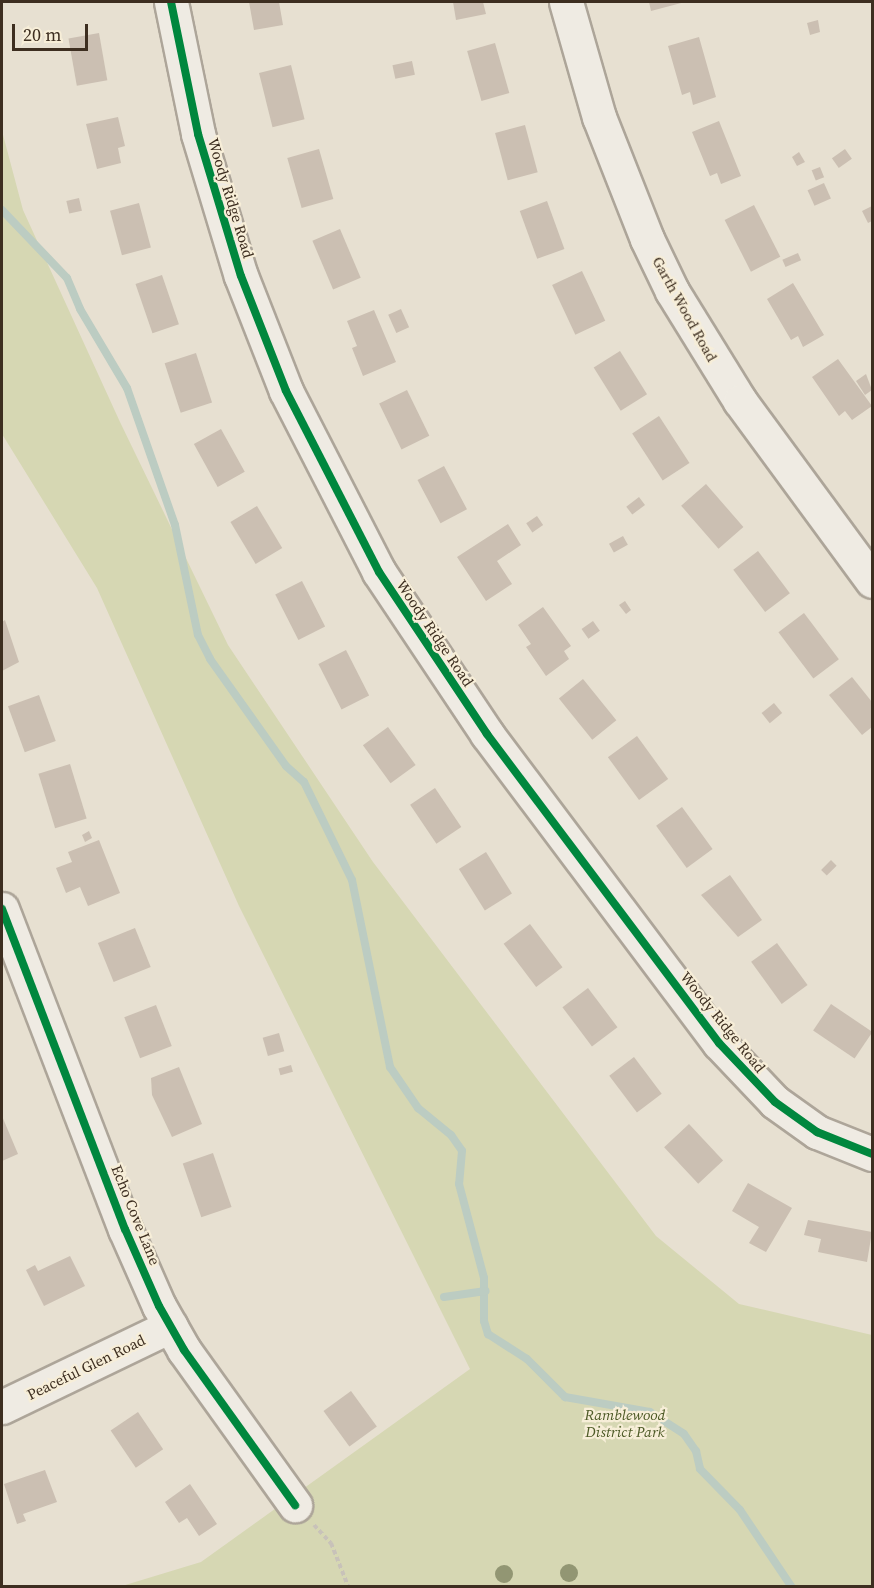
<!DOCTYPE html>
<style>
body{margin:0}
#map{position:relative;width:874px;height:1588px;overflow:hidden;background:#e7e0d1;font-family:"Source Serif 4",serif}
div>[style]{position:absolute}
.green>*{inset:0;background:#d6d7b3}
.stream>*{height:8px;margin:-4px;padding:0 4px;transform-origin:4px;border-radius:4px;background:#bcccc2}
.building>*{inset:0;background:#cbbfb2;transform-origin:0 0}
.path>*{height:4px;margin-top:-2px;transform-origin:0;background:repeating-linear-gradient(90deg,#c8c2b9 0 4.5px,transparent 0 7.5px)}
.roads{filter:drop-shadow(2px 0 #ada599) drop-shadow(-2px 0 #ada599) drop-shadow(0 2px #ada599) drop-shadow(0 -2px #ada599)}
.minor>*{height:33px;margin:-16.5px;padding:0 16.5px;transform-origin:16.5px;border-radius:16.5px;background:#efebe3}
.cycleway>*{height:8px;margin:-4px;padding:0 4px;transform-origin:4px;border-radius:4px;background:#00873e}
.trees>*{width:18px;height:18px;margin:-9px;border-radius:50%;background:#929673}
span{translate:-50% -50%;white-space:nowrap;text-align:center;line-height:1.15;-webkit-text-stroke:4.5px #f7eed8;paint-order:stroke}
.street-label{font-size:15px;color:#3d2e20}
.park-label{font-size:15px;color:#4d5a26;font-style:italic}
.frame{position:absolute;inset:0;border:3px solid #3d2e20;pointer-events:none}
.scale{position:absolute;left:12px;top:24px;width:76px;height:27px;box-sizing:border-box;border:3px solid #3d2e20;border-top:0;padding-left:8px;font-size:18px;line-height:21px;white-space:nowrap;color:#3d2e20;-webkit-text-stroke:4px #f7eed8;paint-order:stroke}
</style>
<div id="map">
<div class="green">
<div style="clip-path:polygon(2px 131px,23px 210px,120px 422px,228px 645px,373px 862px,656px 1236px,739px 1304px,872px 1335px,872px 1586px,122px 1586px,201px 1562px,470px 1369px,239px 906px,97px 588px,2px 434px)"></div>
</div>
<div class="stream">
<div style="left:2px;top:210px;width:94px;rotate:46.3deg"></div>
<div style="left:67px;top:278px;width:34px;rotate:67deg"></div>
<div style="left:80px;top:309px;width:92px;rotate:59.3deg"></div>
<div style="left:127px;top:388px;width:145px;rotate:70.7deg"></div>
<div style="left:175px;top:525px;width:112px;rotate:78.2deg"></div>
<div style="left:198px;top:635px;width:27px;rotate:63deg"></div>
<div style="left:210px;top:659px;width:131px;rotate:54.6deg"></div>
<div style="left:286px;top:766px;width:24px;rotate:42deg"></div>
<div style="left:304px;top:782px;width:109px;rotate:63.9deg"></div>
<div style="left:352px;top:880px;width:191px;rotate:78.5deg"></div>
<div style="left:390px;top:1067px;width:50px;rotate:55.7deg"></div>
<div style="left:418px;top:1108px;width:43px;rotate:39.3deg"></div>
<div style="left:451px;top:1135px;width:19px;rotate:55deg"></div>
<div style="left:462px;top:1151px;width:33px;rotate:95deg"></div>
<div style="left:459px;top:1184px;width:97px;rotate:75.1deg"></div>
<div style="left:484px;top:1278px;width:43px;rotate:90deg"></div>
<div style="left:484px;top:1321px;width:14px;rotate:73deg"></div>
<div style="left:488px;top:1334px;width:46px;rotate:32.7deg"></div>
<div style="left:527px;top:1359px;width:54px;rotate:45deg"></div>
<div style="left:565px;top:1397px;width:86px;rotate:10deg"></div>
<div style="left:650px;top:1412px;width:40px;rotate:32.9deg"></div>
<div style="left:684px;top:1434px;width:21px;rotate:55deg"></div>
<div style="left:696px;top:1451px;width:18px;rotate:77deg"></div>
<div style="left:700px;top:1469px;width:57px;rotate:45.7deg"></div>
<div style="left:740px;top:1510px;width:92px;rotate:56.1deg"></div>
<div style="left:444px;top:1297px;width:42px;rotate:-8.1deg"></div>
</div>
<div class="building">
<div style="clip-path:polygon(249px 2px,279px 2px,283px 25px,254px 30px)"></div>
<div style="clip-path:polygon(453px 2px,483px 2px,486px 14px,456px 20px)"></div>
<div style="clip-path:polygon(649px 2px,685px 2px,651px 11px)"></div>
<div style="clip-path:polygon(818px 20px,820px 32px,810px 35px,807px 23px)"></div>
<div style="left:99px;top:33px;width:48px;height:31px;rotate:80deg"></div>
<div style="clip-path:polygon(699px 37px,716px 97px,693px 105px,690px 92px,682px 95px,668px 46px)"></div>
<div style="left:495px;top:43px;width:52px;height:29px;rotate:74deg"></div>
<div style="left:412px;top:61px;width:14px;height:20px;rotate:78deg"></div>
<div style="left:291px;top:65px;width:56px;height:33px;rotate:76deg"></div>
<div style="clip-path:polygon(118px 117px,125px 146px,118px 148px,121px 163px,97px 169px,86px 124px)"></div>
<div style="clip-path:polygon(719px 121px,741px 176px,721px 184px,717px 173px,710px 176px,692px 132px)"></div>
<div style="left:525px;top:125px;width:49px;height:31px;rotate:75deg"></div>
<div style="left:319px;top:149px;width:52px;height:33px;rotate:74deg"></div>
<div style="left:845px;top:149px;width:12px;height:16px;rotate:55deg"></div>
<div style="clip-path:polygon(799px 152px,805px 162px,797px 166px,792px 157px)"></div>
<div style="left:820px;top:167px;width:11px;height:9px;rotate:68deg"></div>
<div style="left:824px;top:183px;width:17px;height:18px;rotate:66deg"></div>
<div style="left:79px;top:198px;width:13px;height:13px;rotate:77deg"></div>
<div style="left:547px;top:201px;width:51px;height:29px;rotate:70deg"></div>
<div style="left:139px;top:203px;width:46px;height:30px;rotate:75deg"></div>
<div style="left:754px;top:205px;width:58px;height:33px;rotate:63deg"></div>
<div style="clip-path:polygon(872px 206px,872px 221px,868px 223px,862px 211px)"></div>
<div style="left:340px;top:229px;width:53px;height:30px;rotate:67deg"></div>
<div style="left:798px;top:253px;width:8px;height:17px;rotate:67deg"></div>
<div style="left:582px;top:271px;width:55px;height:33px;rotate:65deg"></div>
<div style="left:162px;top:275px;width:52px;height:28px;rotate:71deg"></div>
<div style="clip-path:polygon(793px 283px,824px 335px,803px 347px,798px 336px,791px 340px,767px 299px)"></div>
<div style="left:401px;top:309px;width:20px;height:14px;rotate:66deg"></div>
<div style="clip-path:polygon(374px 310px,396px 362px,363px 376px,352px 348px,357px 346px,347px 321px)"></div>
<div style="left:620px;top:351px;width:51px;height:31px;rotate:58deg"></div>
<div style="left:196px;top:353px;width:52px;height:33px;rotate:72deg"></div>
<div style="clip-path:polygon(838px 359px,872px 406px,852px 420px,845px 411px,839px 416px,812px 377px)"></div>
<div style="clip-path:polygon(866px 374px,872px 390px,865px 395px,856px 381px)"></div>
<div style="left:407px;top:390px;width:51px;height:31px;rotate:64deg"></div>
<div style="left:659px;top:416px;width:56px;height:32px;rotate:57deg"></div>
<div style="left:221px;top:429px;width:49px;height:31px;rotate:61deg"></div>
<div style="left:444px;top:466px;width:49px;height:30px;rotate:62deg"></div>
<div style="left:706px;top:484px;width:57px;height:33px;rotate:49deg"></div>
<div style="left:639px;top:497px;width:10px;height:16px;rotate:53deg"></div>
<div style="left:257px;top:506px;width:49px;height:31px;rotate:59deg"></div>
<div style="left:537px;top:516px;width:11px;height:13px;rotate:56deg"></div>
<div style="clip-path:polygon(508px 524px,521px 545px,497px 561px,512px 584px,486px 601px,457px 557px)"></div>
<div style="left:623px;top:536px;width:10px;height:16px;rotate:61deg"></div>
<div style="left:758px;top:551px;width:53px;height:31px;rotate:53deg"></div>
<div style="left:302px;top:581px;width:51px;height:30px;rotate:63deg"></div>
<div style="clip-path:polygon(625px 601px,631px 610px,626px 614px,619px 605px)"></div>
<div style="clip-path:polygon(543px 607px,571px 646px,564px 651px,569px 659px,546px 676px,526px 647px,531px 644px,518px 625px)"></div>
<div style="left:804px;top:613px;width:58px;height:32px;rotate:53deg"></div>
<div style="clip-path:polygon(5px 620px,19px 662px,2px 671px,2px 622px)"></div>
<div style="left:593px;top:621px;width:12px;height:14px;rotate:55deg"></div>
<div style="left:346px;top:650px;width:51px;height:31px;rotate:63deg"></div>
<div style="clip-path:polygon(852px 677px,872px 702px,872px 727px,862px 735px,829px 695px)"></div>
<div style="left:583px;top:679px;width:53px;height:31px;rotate:51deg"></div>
<div style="left:39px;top:695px;width:49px;height:33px;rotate:70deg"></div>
<div style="left:774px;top:703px;width:13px;height:16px;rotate:51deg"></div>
<div style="left:388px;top:727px;width:47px;height:31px;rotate:54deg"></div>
<div style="left:637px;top:736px;width:53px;height:36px;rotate:54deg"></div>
<div style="left:70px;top:764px;width:57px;height:33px;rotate:73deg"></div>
<div style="left:435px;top:788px;width:47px;height:30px;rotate:56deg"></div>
<div style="left:682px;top:807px;width:52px;height:32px;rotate:54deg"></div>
<div style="clip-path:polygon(89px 831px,92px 838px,85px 842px,82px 835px)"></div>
<div style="clip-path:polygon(99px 840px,120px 893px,88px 906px,80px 887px,66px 893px,56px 868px,72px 862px,68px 852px)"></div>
<div style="left:486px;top:852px;width:49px;height:32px;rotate:58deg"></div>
<div style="left:831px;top:860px;width:8px;height:14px;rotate:45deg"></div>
<div style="clip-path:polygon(730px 875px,762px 920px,738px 937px,701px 895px)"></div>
<div style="left:530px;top:924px;width:54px;height:33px;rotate:53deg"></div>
<div style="left:135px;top:928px;width:42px;height:40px;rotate:68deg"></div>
<div style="left:777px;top:943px;width:52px;height:32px;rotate:54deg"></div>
<div style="left:588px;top:988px;width:49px;height:32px;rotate:53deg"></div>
<div style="left:831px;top:1004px;width:50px;height:32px;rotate:34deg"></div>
<div style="left:156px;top:1005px;width:44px;height:34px;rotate:69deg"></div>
<div style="left:279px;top:1033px;width:19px;height:17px;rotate:74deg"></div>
<div style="left:634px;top:1057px;width:46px;height:31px;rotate:53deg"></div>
<div style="left:291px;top:1065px;width:7px;height:13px;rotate:74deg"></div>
<div style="clip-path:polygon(179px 1067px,202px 1124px,172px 1137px,152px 1095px,151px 1078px)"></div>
<div style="clip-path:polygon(2px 1116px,18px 1154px,2px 1161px)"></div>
<div style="left:689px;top:1124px;width:50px;height:34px;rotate:47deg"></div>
<div style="left:213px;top:1153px;width:57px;height:32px;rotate:71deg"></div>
<div style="clip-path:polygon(748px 1183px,792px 1208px,766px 1252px,749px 1243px,759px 1227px,732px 1211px)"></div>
<div style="clip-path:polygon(808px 1220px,872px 1232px,867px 1262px,818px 1252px,821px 1239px,804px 1235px)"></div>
<div style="clip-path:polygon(70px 1256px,85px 1286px,44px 1306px,26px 1270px,35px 1265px,38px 1271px)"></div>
<div style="left:351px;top:1391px;width:44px;height:34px;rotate:54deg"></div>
<div style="left:138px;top:1412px;width:45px;height:33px;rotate:56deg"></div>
<div style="clip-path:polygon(45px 1470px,57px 1502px,23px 1514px,26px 1521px,17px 1524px,4px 1484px)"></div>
<div style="clip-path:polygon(190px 1484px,217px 1524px,199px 1536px,187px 1518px,179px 1523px,165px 1502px)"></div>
</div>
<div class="path">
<div style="left:314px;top:1525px;width:25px;rotate:47deg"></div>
<div style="left:331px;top:1543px;width:46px;rotate:68.4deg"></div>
</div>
<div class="roads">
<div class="minor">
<div style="left:171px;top:2px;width:135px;rotate:78.4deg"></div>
<div style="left:198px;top:134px;width:148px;rotate:73.2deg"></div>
<div style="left:241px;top:276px;width:123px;rotate:68.6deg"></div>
<div style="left:286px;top:391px;width:203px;rotate:62.8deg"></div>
<div style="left:379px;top:572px;width:195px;rotate:56.3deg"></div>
<div style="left:487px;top:734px;width:386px;rotate:53.1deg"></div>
<div style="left:719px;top:1043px;width:81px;rotate:46.5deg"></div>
<div style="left:775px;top:1102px;width:52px;rotate:35.5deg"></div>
<div style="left:817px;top:1132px;width:59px;rotate:21.8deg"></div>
<div style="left:566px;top:2px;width:120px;rotate:74deg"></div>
<div style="left:599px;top:117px;width:131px;rotate:68.5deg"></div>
<div style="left:647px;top:239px;width:58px;rotate:64.3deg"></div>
<div style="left:672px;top:291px;width:129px;rotate:58.3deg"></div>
<div style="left:740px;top:401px;width:223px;rotate:53.7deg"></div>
<div style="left:2px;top:909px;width:343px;rotate:69deg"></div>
<div style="left:125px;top:1229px;width:84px;rotate:66.2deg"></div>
<div style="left:159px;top:1306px;width:51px;rotate:60.4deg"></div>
<div style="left:184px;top:1350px;width:191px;rotate:54.4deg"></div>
<div style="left:2px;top:1407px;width:187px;rotate:-25.7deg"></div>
</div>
</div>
<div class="cycleway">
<div style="left:171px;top:2px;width:135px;rotate:78.4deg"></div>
<div style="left:198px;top:134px;width:148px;rotate:73.2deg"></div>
<div style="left:241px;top:276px;width:123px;rotate:68.6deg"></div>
<div style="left:286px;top:391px;width:203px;rotate:62.8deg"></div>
<div style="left:379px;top:572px;width:195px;rotate:56.3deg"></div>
<div style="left:487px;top:734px;width:386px;rotate:53.1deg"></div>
<div style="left:719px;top:1043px;width:81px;rotate:46.5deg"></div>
<div style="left:775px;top:1102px;width:52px;rotate:35.5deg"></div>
<div style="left:817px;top:1132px;width:59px;rotate:21.8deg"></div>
<div style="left:2px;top:909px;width:343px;rotate:69deg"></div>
<div style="left:125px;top:1229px;width:84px;rotate:66.2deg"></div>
<div style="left:159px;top:1306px;width:51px;rotate:60.4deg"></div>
<div style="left:184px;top:1350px;width:191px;rotate:54.4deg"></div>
</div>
<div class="trees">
<div style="left:569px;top:1573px"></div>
<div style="left:504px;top:1574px"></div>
</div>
<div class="street-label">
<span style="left:231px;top:198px;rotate:73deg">Woody Ridge Road</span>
<span style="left:685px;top:309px;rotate:61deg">Garth Wood Road</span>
<span style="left:435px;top:633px;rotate:56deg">Woody Ridge Road</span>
<span style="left:723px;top:1022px;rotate:51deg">Woody Ridge Road</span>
<span style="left:136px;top:1215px;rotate:68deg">Echo Cove Lane</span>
<span style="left:86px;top:1367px;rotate:-26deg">Peaceful Glen Road</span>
</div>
<div class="park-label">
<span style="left:625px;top:1423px">Ramblewood<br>District Park</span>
</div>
<div class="frame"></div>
<div class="scale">20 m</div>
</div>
